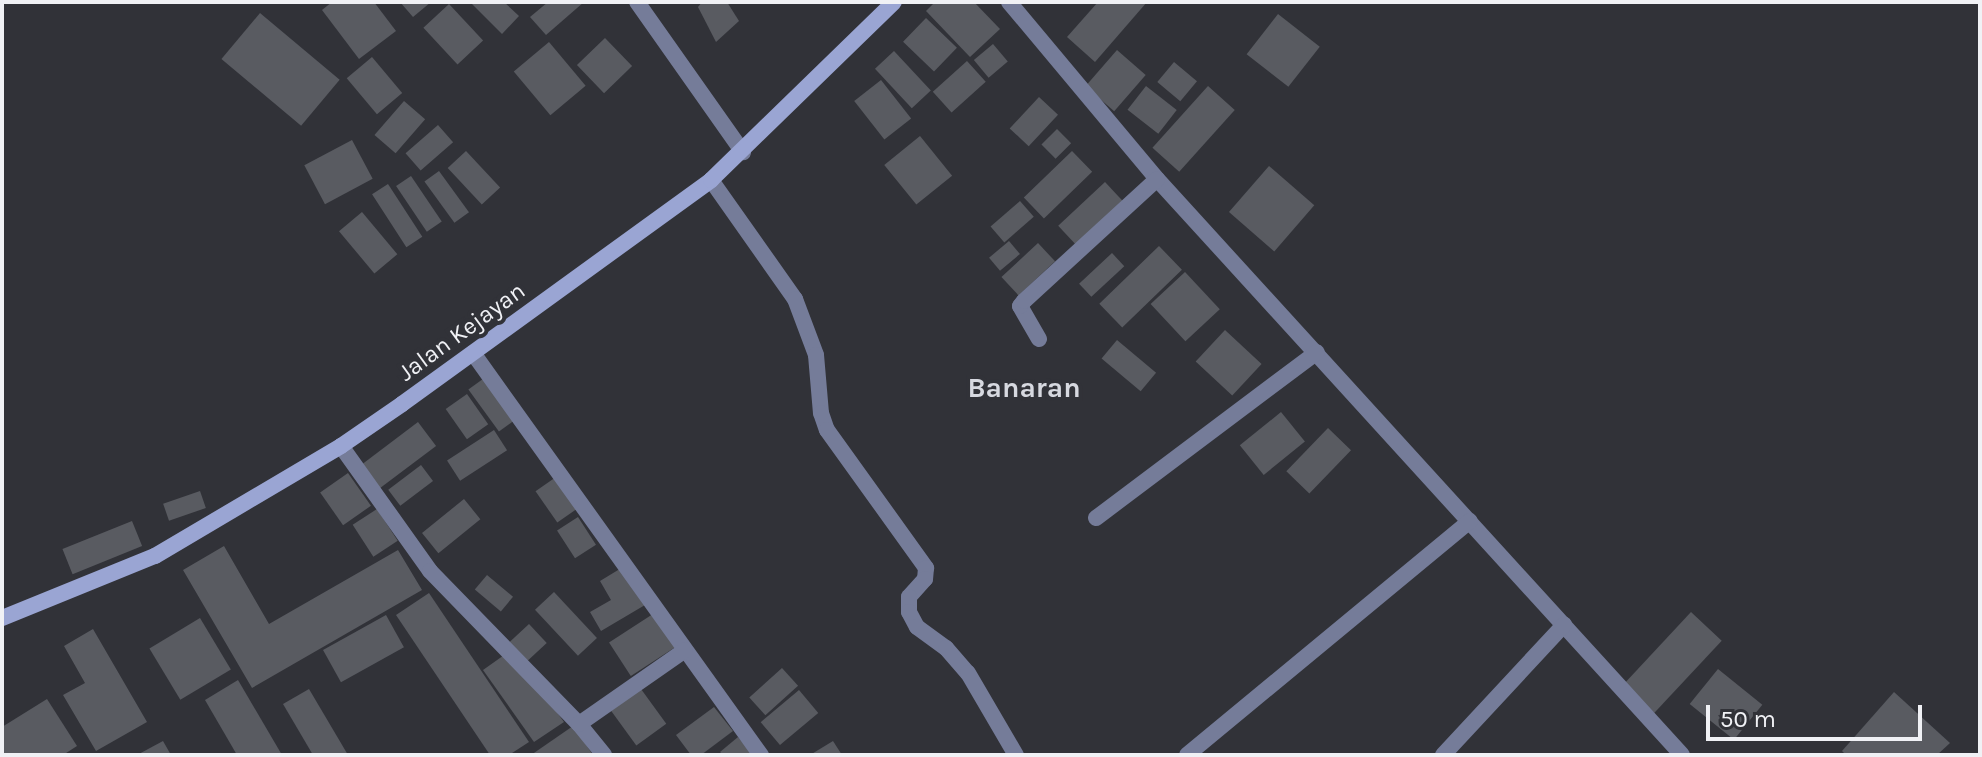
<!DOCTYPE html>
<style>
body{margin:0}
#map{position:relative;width:1982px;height:757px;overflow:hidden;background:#313238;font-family:Karla,sans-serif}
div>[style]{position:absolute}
.building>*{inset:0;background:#595b61;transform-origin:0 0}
.street>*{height:16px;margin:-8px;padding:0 8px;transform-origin:8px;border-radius:8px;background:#757c99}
.secondary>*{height:16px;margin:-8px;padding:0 8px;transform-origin:8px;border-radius:8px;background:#9aa5d3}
span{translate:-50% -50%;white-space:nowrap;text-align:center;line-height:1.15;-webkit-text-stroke:8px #313238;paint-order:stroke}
.street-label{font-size:24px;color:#f0f1f5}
.quarter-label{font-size:28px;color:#d7d9e0;font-weight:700}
.frame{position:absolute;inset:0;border:4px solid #f0f1f5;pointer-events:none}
.scale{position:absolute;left:1706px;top:705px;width:216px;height:36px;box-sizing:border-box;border:4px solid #f0f1f5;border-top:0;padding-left:10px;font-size:24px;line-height:28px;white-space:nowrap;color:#f0f1f5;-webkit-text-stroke:6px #313238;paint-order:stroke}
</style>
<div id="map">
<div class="building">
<div style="clip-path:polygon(332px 2px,374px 2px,396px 31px,359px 59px,322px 10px)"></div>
<div style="clip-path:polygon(400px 2px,431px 2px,413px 17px)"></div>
<div style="clip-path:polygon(470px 2px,504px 2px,519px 16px,502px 34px)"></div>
<div style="clip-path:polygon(548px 2px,584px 2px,546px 35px,530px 17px)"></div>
<div style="clip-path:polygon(702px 2px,727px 2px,739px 21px,716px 42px,698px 7px)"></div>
<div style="clip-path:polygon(935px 2px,974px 2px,1000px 29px,970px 57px,926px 11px)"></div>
<div style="clip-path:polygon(1098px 2px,1147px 2px,1095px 62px,1067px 37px)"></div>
<div style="left:449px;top:4px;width:50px;height:35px;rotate:47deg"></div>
<div style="left:260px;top:13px;width:104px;height:60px;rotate:40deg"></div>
<div style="left:1278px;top:14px;width:53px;height:51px;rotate:38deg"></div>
<div style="left:926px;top:18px;width:43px;height:33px;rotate:44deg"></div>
<div style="left:605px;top:38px;width:39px;height:39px;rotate:46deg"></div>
<div style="left:549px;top:42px;width:57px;height:46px;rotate:50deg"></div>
<div style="left:993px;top:44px;width:23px;height:25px;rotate:50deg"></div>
<div style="left:1117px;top:50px;width:38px;height:48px;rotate:41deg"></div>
<div style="left:894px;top:51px;width:54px;height:26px;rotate:47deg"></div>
<div style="left:372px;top:57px;width:47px;height:33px;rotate:50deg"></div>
<div style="left:967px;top:61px;width:28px;height:46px;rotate:48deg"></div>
<div style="left:1174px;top:62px;width:30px;height:26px;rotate:40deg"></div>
<div style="left:881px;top:80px;width:49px;height:34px;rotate:52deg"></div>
<div style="left:1146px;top:86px;width:39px;height:30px;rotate:38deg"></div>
<div style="left:1208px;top:86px;width:36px;height:83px;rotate:42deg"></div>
<div style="left:1039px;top:97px;width:26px;height:43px;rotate:43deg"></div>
<div style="left:404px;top:101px;width:28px;height:45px;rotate:41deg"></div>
<div style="left:438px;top:125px;width:23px;height:43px;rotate:49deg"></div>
<div style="left:1057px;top:129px;width:20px;height:22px;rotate:45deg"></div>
<div style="left:920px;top:136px;width:51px;height:46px;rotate:51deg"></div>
<div style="left:352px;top:140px;width:44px;height:54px;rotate:62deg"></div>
<div style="left:466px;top:151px;width:50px;height:25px;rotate:47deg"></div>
<div style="left:1072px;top:151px;width:29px;height:67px;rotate:46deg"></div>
<div style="left:1269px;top:166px;width:60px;height:61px;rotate:41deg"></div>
<div style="left:439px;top:171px;width:51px;height:18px;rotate:54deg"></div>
<div style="left:411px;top:176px;width:55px;height:18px;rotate:56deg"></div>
<div style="left:1105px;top:182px;width:26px;height:64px;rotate:47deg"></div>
<div style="left:388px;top:184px;width:63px;height:19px;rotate:57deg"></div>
<div style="left:1020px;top:201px;width:21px;height:39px;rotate:49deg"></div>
<div style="left:362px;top:212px;width:55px;height:30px;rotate:50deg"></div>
<div style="left:1009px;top:241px;width:17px;height:26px;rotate:50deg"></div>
<div style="left:1038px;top:243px;width:25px;height:50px;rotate:47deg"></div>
<div style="left:1159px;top:246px;width:33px;height:83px;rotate:46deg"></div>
<div style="left:1112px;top:253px;width:18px;height:45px;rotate:47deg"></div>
<div style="left:1185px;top:272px;width:51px;height:47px;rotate:47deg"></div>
<div style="left:1225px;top:330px;width:50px;height:43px;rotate:43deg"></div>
<div style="left:1117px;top:340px;width:51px;height:24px;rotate:40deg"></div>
<div style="left:487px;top:376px;width:52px;height:23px;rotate:54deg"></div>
<div style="left:467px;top:394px;width:37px;height:26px;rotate:55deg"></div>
<div style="left:1281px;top:412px;width:38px;height:53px;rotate:51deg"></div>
<div style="left:418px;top:422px;width:30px;height:70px;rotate:53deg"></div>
<div style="left:1328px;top:428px;width:32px;height:60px;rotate:44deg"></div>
<div style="left:494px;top:430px;width:24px;height:56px;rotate:57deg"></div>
<div style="left:421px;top:465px;width:20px;height:41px;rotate:53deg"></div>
<div style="left:348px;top:473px;width:40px;height:34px;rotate:55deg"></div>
<div style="left:556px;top:477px;width:38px;height:25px;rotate:55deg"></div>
<div style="left:200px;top:491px;width:18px;height:39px;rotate:71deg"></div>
<div style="left:464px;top:499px;width:26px;height:54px;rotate:51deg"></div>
<div style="left:377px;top:509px;width:38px;height:29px;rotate:57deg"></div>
<div style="left:578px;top:517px;width:33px;height:25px;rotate:57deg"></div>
<div style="left:132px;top:521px;width:27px;height:75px;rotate:68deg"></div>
<div style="clip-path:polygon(224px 546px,269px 624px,398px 550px,422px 590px,252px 688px,183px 570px)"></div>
<div style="clip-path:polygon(623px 567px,645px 605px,601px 631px,590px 612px,611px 600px,600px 581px)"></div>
<div style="left:487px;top:575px;width:34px;height:19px;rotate:40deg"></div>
<div style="left:554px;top:592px;width:63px;height:26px;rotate:47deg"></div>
<div style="clip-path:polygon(429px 593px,529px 742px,509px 755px,490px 755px,396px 615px)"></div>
<div style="left:656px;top:612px;width:40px;height:56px;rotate:57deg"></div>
<div style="left:1691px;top:612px;width:42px;height:99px;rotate:43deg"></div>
<div style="left:386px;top:615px;width:37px;height:72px;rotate:61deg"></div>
<div style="left:200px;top:618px;width:60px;height:59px;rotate:59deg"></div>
<div style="left:529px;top:624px;width:26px;height:28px;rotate:47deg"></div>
<div style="clip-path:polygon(93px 629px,147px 722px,96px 751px,63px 695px,85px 683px,64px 646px)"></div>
<div style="clip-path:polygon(507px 653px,530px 675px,564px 722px,534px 742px,483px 670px)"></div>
<div style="left:782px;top:668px;width:24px;height:44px;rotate:48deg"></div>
<div style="left:1718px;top:669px;width:57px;height:45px;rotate:39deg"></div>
<div style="clip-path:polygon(238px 680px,282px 755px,237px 755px,205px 700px)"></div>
<div style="clip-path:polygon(309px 689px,348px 755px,313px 755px,283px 704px)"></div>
<div style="left:641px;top:689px;width:43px;height:37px;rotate:54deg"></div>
<div style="left:799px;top:690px;width:30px;height:50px;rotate:50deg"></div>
<div style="clip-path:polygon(1894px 692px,1950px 743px,1937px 755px,1846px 755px,1842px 751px)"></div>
<div style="clip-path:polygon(47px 699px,77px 746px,63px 755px,2px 755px,2px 727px)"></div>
<div style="clip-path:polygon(714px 707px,733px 731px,701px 755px,691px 755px,676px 735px)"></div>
<div style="clip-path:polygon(573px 726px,593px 755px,531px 755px)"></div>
<div style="clip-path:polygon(738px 737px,753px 755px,723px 755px,720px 752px)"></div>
<div style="clip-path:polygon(163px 741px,171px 755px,137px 755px)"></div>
<div style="clip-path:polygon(833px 741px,842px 755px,810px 755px)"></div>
</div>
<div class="street">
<div style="left:637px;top:2px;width:184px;rotate:54.8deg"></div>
<div style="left:1009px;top:2px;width:231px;rotate:50.1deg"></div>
<div style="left:1157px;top:179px;width:779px;rotate:47.65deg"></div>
<div style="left:711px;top:180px;width:146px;rotate:54.8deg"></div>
<div style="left:795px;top:299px;width:60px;rotate:69.4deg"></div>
<div style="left:816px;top:355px;width:58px;rotate:85.1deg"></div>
<div style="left:821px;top:413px;width:18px;rotate:71deg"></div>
<div style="left:827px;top:430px;width:170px;rotate:54.3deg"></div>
<div style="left:926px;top:568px;width:11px;rotate:95deg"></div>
<div style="left:925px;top:579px;width:24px;rotate:132deg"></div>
<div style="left:909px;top:597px;width:15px;rotate:90deg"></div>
<div style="left:909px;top:612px;width:17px;rotate:62deg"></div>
<div style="left:917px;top:627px;width:36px;rotate:36deg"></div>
<div style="left:946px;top:648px;width:33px;rotate:49deg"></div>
<div style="left:968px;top:673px;width:95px;rotate:59.7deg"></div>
<div style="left:1039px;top:339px;width:38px;rotate:-120deg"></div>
<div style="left:1020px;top:306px;width:6px;rotate:-51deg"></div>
<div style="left:1024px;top:301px;width:180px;rotate:-42.5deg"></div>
<div style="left:473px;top:353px;width:495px;rotate:54.4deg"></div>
<div style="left:341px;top:446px;width:153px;rotate:54.5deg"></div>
<div style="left:430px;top:571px;width:214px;rotate:45.8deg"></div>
<div style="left:579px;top:724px;width:40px;rotate:51deg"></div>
<div style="left:1096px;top:518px;width:276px;rotate:-36.9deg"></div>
<div style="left:579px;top:724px;width:129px;rotate:-34.9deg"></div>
<div style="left:1187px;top:755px;width:367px;rotate:-39.6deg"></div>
<div style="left:1443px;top:755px;width:178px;rotate:-47.1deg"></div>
</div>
<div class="secondary">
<div style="left:2px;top:618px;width:165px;rotate:-22.1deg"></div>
<div style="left:155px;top:556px;width:216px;rotate:-30.6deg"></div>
<div style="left:341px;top:446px;width:74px;rotate:-34.5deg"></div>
<div style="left:402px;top:404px;width:382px;rotate:-35.9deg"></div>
<div style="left:711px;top:180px;width:255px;rotate:-44.2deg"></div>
</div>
<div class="street-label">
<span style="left:462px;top:332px;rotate:-36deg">Jalan Kejayan</span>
</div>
<div class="quarter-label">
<span style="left:1024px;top:388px">Banaran</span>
</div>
<div class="frame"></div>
<div class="scale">50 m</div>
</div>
